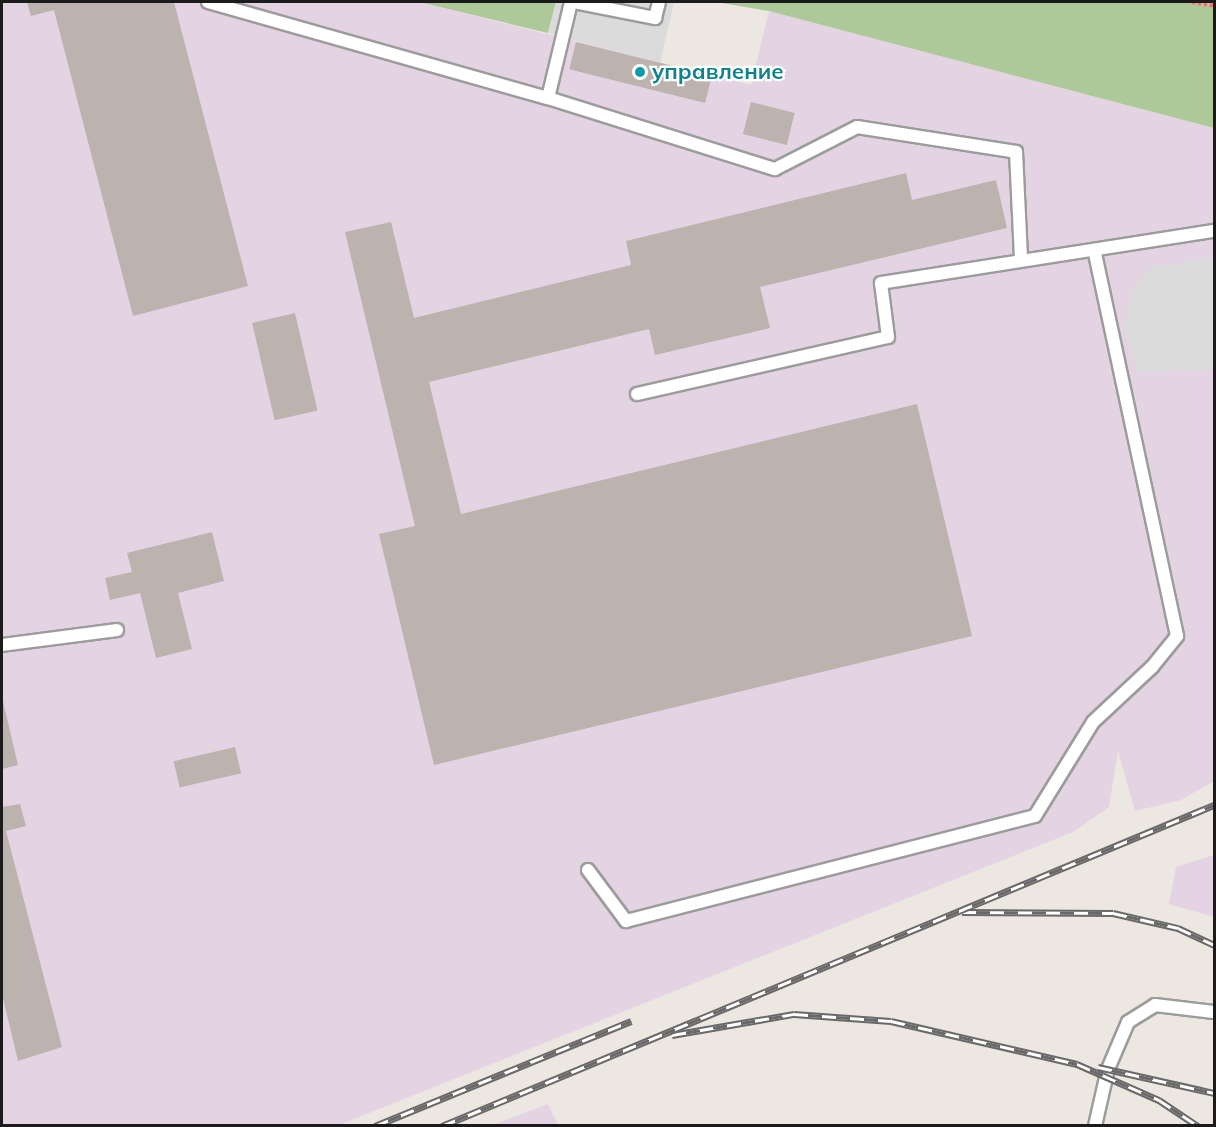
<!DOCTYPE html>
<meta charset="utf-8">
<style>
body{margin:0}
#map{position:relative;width:1216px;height:1127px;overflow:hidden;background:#ece7e1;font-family:Mulish,sans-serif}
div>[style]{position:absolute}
.industrial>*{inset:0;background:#e4d3e3}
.forest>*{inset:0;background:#adc899}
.parking>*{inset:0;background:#dbdbdb}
.building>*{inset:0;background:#bcb2ae;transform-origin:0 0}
.path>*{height:4px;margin-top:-2px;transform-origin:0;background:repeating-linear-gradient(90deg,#ef6f73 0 3px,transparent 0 6px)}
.roads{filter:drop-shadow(2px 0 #9c9c9c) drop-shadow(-2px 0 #9c9c9c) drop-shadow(0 2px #9c9c9c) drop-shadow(0 -2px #9c9c9c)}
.lane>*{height:12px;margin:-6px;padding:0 6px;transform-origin:6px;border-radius:6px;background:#fff}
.rail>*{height:7px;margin-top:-3.5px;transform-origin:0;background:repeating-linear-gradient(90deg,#fff 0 14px,#696969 0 28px);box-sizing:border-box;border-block:2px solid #696969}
.dots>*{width:16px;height:16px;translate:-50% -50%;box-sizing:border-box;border:3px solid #fff;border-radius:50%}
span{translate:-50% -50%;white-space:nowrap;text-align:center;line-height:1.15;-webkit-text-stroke:4.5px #fff;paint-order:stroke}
.culture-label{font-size:22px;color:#0d838f;font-weight:700}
.left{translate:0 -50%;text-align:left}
.frame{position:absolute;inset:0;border:3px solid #1b1b1b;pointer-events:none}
</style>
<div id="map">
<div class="industrial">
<div style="clip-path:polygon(2px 2px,419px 2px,751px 85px,769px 11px,1214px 128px,1214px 781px,1181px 800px,1135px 811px,1118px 751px,1109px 807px,1073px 832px,339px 1125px,2px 1126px)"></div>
<div style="clip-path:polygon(1214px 855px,1214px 917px,1169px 904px,1176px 867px)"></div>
<div style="clip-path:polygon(548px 1104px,558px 1125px,493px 1125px)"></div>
</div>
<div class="forest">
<div style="clip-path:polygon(419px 2px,556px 2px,548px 33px)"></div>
<div style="clip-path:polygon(716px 2px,1214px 2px,1214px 128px,769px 11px)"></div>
</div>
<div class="parking">
<div style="clip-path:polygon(556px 2px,674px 2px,660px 63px,548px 33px)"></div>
<div style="clip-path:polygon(1214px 257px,1214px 370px,1137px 372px,1124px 327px,1131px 293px,1149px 268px)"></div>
</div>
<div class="building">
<div style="clip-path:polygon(27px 2px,174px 2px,248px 286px,133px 316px,54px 10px,31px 16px)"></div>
<div style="left:576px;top:42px;width:140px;height:28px;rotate:14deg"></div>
<div style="left:751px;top:102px;width:45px;height:33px;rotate:14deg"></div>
<div style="clip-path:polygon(906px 173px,912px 200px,996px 180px,1007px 228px,760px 287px,770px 328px,655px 355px,649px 329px,429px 382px,461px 514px,917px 404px,972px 636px,434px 765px,379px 534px,415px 526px,345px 232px,391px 222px,414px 318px,631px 265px,626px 241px)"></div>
<div style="left:295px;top:313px;width:100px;height:44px;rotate:77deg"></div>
<div style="clip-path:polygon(212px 532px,224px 581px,178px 593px,192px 649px,156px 658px,140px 593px,110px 600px,105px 578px,132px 572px,127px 553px)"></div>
<div style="clip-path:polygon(2px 697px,18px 765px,2px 769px)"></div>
<div style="left:235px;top:747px;width:27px;height:63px;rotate:77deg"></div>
<div style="clip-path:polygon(20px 804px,26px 826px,6px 831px,62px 1047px,18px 1061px,2px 994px,2px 807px)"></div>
</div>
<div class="path">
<div style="left:1192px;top:2px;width:22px;rotate:10deg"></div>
</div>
<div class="roads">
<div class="lane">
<div style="left:208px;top:2px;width:353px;rotate:15.8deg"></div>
<div style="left:548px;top:98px;width:238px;rotate:17.4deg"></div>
<div style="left:775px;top:169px;width:92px;rotate:-27.1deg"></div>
<div style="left:857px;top:127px;width:161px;rotate:8.9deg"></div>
<div style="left:1016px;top:152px;width:106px;rotate:87.3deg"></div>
<div style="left:574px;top:2px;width:83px;rotate:11.2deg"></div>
<div style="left:655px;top:18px;width:16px;rotate:-76deg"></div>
<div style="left:548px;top:98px;width:99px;rotate:-76.5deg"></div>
<div style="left:637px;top:394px;width:257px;rotate:-12.8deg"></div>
<div style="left:888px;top:337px;width:54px;rotate:-97.4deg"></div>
<div style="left:881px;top:283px;width:337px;rotate:-8.9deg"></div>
<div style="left:2px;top:645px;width:116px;rotate:-7.4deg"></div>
<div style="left:588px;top:870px;width:64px;rotate:53.3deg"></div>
<div style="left:626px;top:921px;width:422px;rotate:-14.4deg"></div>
<div style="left:1035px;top:816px;width:110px;rotate:-58.3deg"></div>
<div style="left:1093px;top:722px;width:81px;rotate:-43deg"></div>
<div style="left:1152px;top:667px;width:40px;rotate:-51deg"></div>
<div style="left:1177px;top:636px;width:395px;rotate:-102.1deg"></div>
<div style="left:1095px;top:1126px;width:58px;rotate:-77.2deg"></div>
<div style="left:1108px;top:1069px;width:51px;rotate:-66.9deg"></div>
<div style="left:1128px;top:1022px;width:32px;rotate:-32deg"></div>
<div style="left:1155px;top:1005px;width:59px;rotate:6.8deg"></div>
</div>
</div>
<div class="rail">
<div style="left:962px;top:912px;width:151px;rotate:0.4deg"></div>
<div style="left:1113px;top:913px;width:67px;rotate:13deg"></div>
<div style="left:1178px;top:928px;width:40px;rotate:25deg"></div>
<div style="left:672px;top:1035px;width:124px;rotate:-9.8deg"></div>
<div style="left:794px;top:1014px;width:97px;rotate:4.1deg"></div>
<div style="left:891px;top:1021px;width:191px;rotate:13deg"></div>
<div style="left:1077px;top:1064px;width:90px;rotate:23.7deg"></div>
<div style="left:1159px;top:1100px;width:47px;rotate:33.7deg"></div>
<div style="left:1098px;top:1067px;width:119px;rotate:12.6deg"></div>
<div style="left:375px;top:1126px;width:277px;rotate:-22.3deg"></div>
<div style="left:442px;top:1126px;width:836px;rotate:-22.58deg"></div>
</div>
<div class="dots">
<div style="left:640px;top:72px;background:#0f9aa8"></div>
</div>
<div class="culture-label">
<span class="left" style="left:652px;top:72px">управление</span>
</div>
<div class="frame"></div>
</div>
